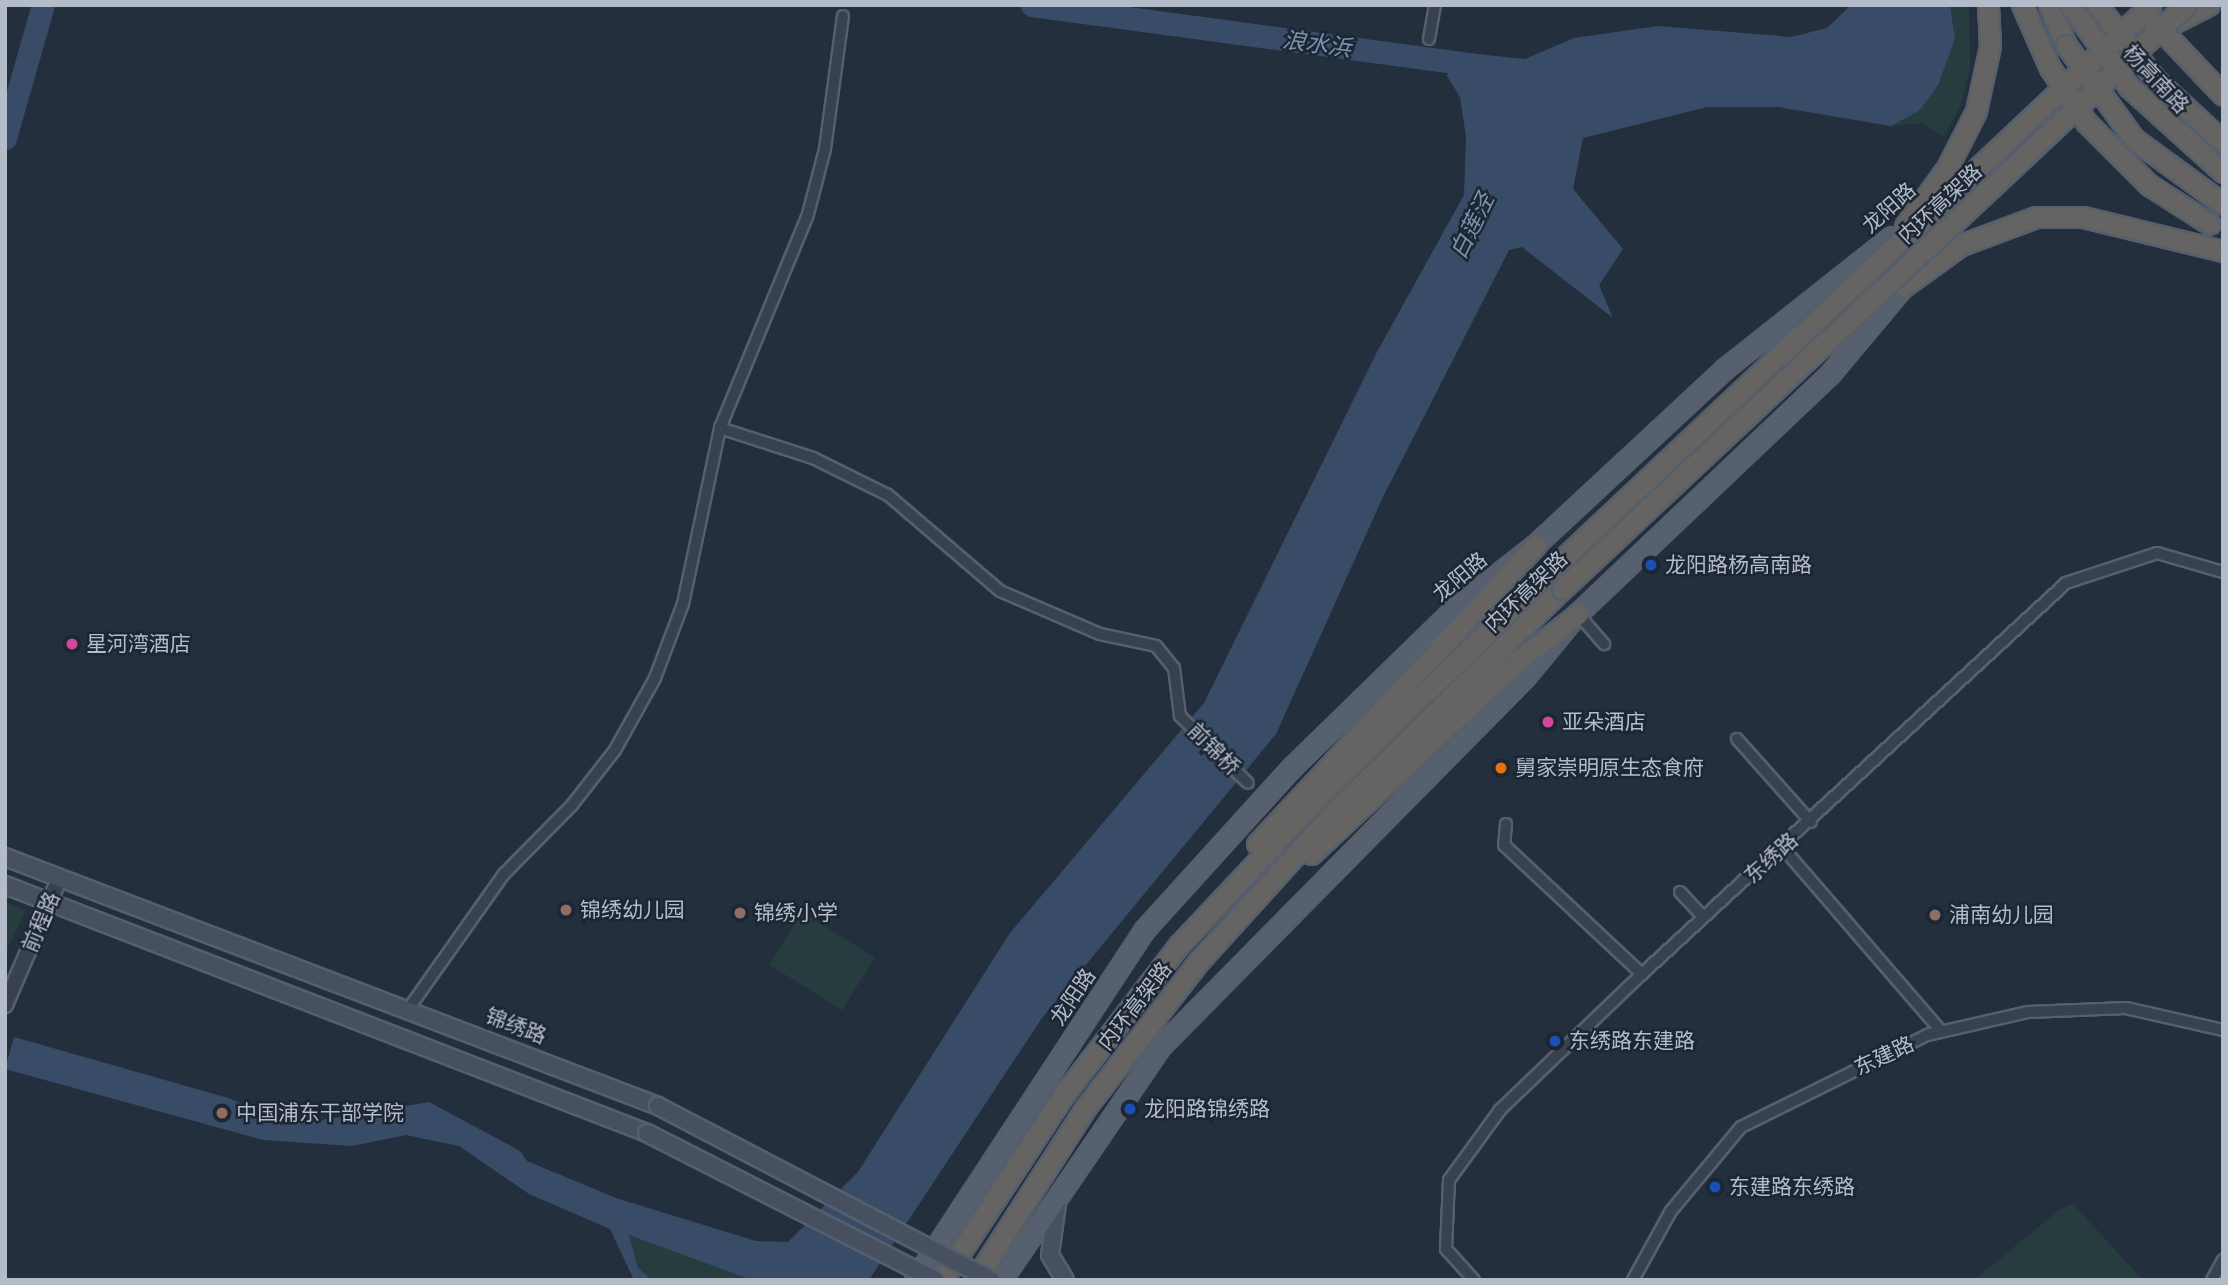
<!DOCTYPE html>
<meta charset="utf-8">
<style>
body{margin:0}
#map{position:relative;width:2228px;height:1285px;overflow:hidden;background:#242f3e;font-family:Poppins,"Noto Sans SC",sans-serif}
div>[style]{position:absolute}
.green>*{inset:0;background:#263c3f;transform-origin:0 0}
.water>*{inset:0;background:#394c67}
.river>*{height:23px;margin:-11.5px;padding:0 11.5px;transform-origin:11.5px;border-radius:11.5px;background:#394c67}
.roads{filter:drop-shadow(2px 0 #565f6c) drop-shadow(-2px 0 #565f6c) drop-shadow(0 2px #565f6c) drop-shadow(0 -2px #565f6c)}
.minor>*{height:10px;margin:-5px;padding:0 5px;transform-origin:5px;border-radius:5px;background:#38414e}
.tertiary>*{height:14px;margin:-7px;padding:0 7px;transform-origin:7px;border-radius:7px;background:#38414e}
.secondary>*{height:16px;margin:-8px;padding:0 8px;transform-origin:8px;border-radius:8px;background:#465061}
.primary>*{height:18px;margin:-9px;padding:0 9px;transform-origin:9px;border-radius:9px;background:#56606e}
.trunk>*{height:19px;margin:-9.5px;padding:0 9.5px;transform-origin:9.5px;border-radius:9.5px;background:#656462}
.bridges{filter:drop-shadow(2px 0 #565f6c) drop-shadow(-2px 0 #565f6c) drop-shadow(0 2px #565f6c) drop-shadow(0 -2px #565f6c)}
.secondary-bridge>*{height:16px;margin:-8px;padding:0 8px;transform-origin:8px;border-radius:8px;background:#465061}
.trunk-bridge>*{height:19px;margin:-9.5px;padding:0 9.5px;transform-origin:9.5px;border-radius:9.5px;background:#656462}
.dots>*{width:19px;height:19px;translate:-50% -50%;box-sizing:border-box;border:4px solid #1d2633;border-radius:50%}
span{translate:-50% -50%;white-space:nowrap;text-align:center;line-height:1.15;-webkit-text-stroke:5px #1d2633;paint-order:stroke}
.street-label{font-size:21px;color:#b4bcc9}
.poi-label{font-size:21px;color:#b4bcc9}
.left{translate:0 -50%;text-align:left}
.water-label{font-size:23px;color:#7c92b1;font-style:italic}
.frame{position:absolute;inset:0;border:7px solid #b4bcc9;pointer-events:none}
</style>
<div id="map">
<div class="green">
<div style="clip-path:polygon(1950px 5px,1969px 5px,1970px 70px,1961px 105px,1944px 137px,1921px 123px,1891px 126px,1919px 111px,1955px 39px)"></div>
<div style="clip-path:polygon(5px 902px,26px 910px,5px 954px)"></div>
<div style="left:802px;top:912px;width:86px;height:62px;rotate:32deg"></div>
<div style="clip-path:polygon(2072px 1203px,2143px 1280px,1974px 1280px,2059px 1210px)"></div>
<div style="clip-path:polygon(629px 1235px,701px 1257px,752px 1280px,652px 1280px,638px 1268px)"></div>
</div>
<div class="water">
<div style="clip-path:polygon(1851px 5px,1950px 5px,1955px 39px,1938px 85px,1919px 111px,1891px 126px,1778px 107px,1707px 107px,1583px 138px,1573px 189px,1623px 249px,1599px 285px,1613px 318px,1522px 247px,1509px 250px,1383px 497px,1276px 734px,1042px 1018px,869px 1280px,752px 1280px,629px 1235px,638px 1268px,652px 1280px,634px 1280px,610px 1229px,529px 1194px,459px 1146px,406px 1135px,352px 1146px,263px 1140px,5px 1069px,14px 1037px,228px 1098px,282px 1120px,310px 1122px,429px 1102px,520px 1151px,527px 1161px,616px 1198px,756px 1241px,788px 1242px,858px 1172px,1010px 933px,1204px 703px,1377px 352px,1464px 195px,1466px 137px,1460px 97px,1447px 76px,1456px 52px,1525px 59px,1574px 38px,1658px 26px,1791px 37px,1827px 28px)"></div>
</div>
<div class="river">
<div style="left:1032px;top:5px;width:455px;rotate:7.7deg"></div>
<div style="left:5px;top:138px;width:138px;rotate:-74.1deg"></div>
</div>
<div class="roads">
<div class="minor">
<div style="left:1429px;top:39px;width:35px;rotate:-80deg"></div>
<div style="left:720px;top:428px;width:98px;rotate:17.9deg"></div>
<div style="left:813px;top:458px;width:84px;rotate:26.3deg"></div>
<div style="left:888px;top:495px;width:148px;rotate:40.6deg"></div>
<div style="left:1000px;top:591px;width:109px;rotate:23.3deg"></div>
<div style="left:1100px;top:634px;width:57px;rotate:12.1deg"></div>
<div style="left:1156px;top:646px;width:28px;rotate:51deg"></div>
<div style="left:1174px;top:668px;width:48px;rotate:82.9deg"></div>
<div style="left:1180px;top:716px;width:95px;rotate:44.6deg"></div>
<div style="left:1578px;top:614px;width:40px;rotate:49deg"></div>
<div style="left:1737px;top:739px;width:111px;rotate:48.3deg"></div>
<div style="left:1506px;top:824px;width:21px;rotate:95deg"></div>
<div style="left:1504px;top:845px;width:189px;rotate:43.1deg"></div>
<div style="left:1783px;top:848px;width:242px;rotate:49.2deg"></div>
<div style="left:1680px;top:892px;width:34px;rotate:47deg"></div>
<div style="left:409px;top:1008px;width:164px;rotate:-54.7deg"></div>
<div style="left:504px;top:874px;width:97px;rotate:-45.4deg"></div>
<div style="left:572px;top:805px;width:70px;rotate:-52deg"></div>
<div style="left:615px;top:750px;width:82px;rotate:-60.9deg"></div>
<div style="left:655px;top:678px;width:79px;rotate:-69.3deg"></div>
<div style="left:683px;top:604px;width:180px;rotate:-78.1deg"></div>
<div style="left:720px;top:428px;width:231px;rotate:-67.6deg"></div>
<div style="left:808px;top:214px;width:67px;rotate:-75.3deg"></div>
<div style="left:825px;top:149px;width:134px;rotate:-82.3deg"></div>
<div style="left:1474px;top:1280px;width:42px;rotate:-132.1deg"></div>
<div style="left:1446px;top:1249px;width:69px;rotate:-87.5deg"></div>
<div style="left:1449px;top:1180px;width:87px;rotate:-53.9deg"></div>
<div style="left:1500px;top:1110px;width:197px;rotate:-43.8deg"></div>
<div style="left:1642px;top:974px;width:577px;rotate:-42.68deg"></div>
<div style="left:2066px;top:583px;width:96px;rotate:-18.2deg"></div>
<div style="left:2157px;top:553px;width:69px;rotate:16.1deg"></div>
<div style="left:1633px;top:1280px;width:79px;rotate:-61.2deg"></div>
<div style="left:1671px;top:1211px;width:109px;rotate:-50.2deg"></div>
<div style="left:1741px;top:1127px;width:208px;rotate:-26.3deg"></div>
<div style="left:1927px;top:1035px;width:104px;rotate:-12.8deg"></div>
<div style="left:2028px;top:1012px;width:98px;rotate:-2.3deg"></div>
<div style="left:2126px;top:1008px;width:99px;rotate:12.8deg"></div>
<div style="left:2212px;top:1280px;width:23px;rotate:-61deg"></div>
</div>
<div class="tertiary">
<div style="left:5px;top:1005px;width:139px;rotate:-66.7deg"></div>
</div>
<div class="secondary">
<div style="left:5px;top:857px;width:699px;rotate:20.87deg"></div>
<div style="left:5px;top:885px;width:688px;rotate:21.12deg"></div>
<div style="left:1057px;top:1204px;width:51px;rotate:97.8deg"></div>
<div style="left:1050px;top:1255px;width:29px;rotate:59deg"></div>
</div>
<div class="primary">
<div style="left:915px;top:1280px;width:419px;rotate:-56.7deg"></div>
<div style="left:1145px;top:930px;width:219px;rotate:-47.8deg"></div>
<div style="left:1292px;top:768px;width:235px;rotate:-44.3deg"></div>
<div style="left:1460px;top:604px;width:96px;rotate:-37.8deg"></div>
<div style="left:1536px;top:545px;width:257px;rotate:-42.9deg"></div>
<div style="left:1724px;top:370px;width:214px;rotate:-38.4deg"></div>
<div style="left:1002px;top:1280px;width:281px;rotate:-55.7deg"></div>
<div style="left:1160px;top:1048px;width:521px;rotate:-45.39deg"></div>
<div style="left:1526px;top:677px;width:82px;rotate:-50.5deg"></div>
<div style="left:1578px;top:614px;width:347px;rotate:-43.5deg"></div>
<div style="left:1830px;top:375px;width:131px;rotate:-50deg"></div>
</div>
<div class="trunk">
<div style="left:2049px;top:5px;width:43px;rotate:67deg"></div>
<div style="left:2175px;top:22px;width:38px;rotate:-27deg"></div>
<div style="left:1905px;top:226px;width:72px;rotate:-54.1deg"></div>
<div style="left:1947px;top:168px;width:64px;rotate:-63deg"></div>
<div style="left:1976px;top:111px;width:66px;rotate:-77.8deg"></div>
<div style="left:1990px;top:46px;width:41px;rotate:-92.8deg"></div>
<div style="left:1904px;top:286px;width:70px;rotate:-35.7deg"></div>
<div style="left:1961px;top:245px;width:80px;rotate:-20.5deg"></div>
<div style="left:2036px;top:217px;width:47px"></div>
<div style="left:2083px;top:217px;width:144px;rotate:13.7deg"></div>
<div style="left:1257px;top:844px;width:409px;rotate:-47deg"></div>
<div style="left:1311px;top:854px;width:278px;rotate:-43.1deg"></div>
<div style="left:1514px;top:664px;width:81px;rotate:-38deg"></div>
<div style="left:942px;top:1280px;width:224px;rotate:-56.7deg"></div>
<div style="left:1065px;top:1093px;width:187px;rotate:-52.4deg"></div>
<div style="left:1179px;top:945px;width:206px;rotate:-46.8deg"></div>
<div style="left:1320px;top:795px;width:318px;rotate:-44.2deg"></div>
<div style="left:975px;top:1280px;width:206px;rotate:-57.3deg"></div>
<div style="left:1086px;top:1107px;width:185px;rotate:-52.3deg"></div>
<div style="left:1199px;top:961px;width:202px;rotate:-47.8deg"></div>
<div style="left:1335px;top:811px;width:318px;rotate:-44.4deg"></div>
</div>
</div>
<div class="bridges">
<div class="secondary-bridge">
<div style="left:658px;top:1106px;width:376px;rotate:27.6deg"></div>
<div style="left:647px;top:1133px;width:323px;rotate:27deg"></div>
</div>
<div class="trunk-bridge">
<div style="left:2022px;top:5px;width:69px;rotate:66deg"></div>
<div style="left:2050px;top:68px;width:65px;rotate:56.3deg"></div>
<div style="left:2086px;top:122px;width:89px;rotate:45deg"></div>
<div style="left:2149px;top:185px;width:72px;rotate:32.6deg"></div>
<div style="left:2070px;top:5px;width:101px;rotate:54.3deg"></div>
<div style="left:2129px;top:87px;width:127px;rotate:42.1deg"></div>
<div style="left:2097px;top:5px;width:94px;rotate:51.9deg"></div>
<div style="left:2155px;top:79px;width:93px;rotate:42.8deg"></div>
<div style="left:2152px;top:20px;width:103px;rotate:46.6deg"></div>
<div style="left:2066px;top:45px;width:116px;rotate:54.1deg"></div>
<div style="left:2134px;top:139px;width:110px;rotate:36.1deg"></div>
<div style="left:1548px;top:573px;width:828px;rotate:-43.29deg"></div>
<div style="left:1562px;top:589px;width:855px;rotate:-43.1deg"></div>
</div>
</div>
<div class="dots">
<div style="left:1651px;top:565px;background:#1a4fb4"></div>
<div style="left:72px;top:644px;background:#d1479c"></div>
<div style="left:1548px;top:722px;background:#d1479c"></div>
<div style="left:1501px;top:768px;background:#e8710a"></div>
<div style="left:566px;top:910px;background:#8d6e63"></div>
<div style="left:740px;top:913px;background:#8d6e63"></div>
<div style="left:1935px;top:915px;background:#8d6e63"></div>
<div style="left:1555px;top:1041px;background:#1a4fb4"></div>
<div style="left:1130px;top:1109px;background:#1a4fb4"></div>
<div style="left:222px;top:1113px;background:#8d6e63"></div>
<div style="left:1715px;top:1187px;background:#1a4fb4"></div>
</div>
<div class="street-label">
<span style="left:2156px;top:79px;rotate:47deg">杨高南路</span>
<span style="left:1940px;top:204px;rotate:-43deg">内环高架路</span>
<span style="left:1889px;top:208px;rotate:-42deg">龙阳路</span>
<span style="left:1460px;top:577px;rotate:-40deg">龙阳路</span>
<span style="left:1526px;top:592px;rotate:-44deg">内环高架路</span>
<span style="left:1214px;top:749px;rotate:45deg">前锦桥</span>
<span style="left:1771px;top:858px;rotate:-42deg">东绣路</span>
<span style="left:41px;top:922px;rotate:-67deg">前程路</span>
<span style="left:1073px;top:997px;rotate:-56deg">龙阳路</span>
<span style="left:1135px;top:1006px;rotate:-52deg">内环高架路</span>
<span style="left:516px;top:1026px;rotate:21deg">锦绣路</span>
<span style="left:1884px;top:1056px;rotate:-25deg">东建路</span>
</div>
<div class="poi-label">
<span class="left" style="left:1665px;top:565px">龙阳路杨高南路</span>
<span class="left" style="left:86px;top:644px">星河湾酒店</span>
<span class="left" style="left:1562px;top:722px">亚朵酒店</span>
<span class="left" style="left:1515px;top:768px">舅家崇明原生态食府</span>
<span class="left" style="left:580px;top:910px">锦绣幼儿园</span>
<span class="left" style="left:754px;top:913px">锦绣小学</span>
<span class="left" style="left:1949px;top:915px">浦南幼儿园</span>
<span class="left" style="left:1569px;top:1041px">东绣路东建路</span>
<span class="left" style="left:1144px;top:1109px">龙阳路锦绣路</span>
<span class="left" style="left:236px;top:1113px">中国浦东干部学院</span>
<span class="left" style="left:1729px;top:1187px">东建路东绣路</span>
</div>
<div class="water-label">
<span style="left:1317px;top:44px;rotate:8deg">浪水浜</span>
<span style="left:1472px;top:226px;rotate:-64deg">白莲泾</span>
</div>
<div class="frame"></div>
</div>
